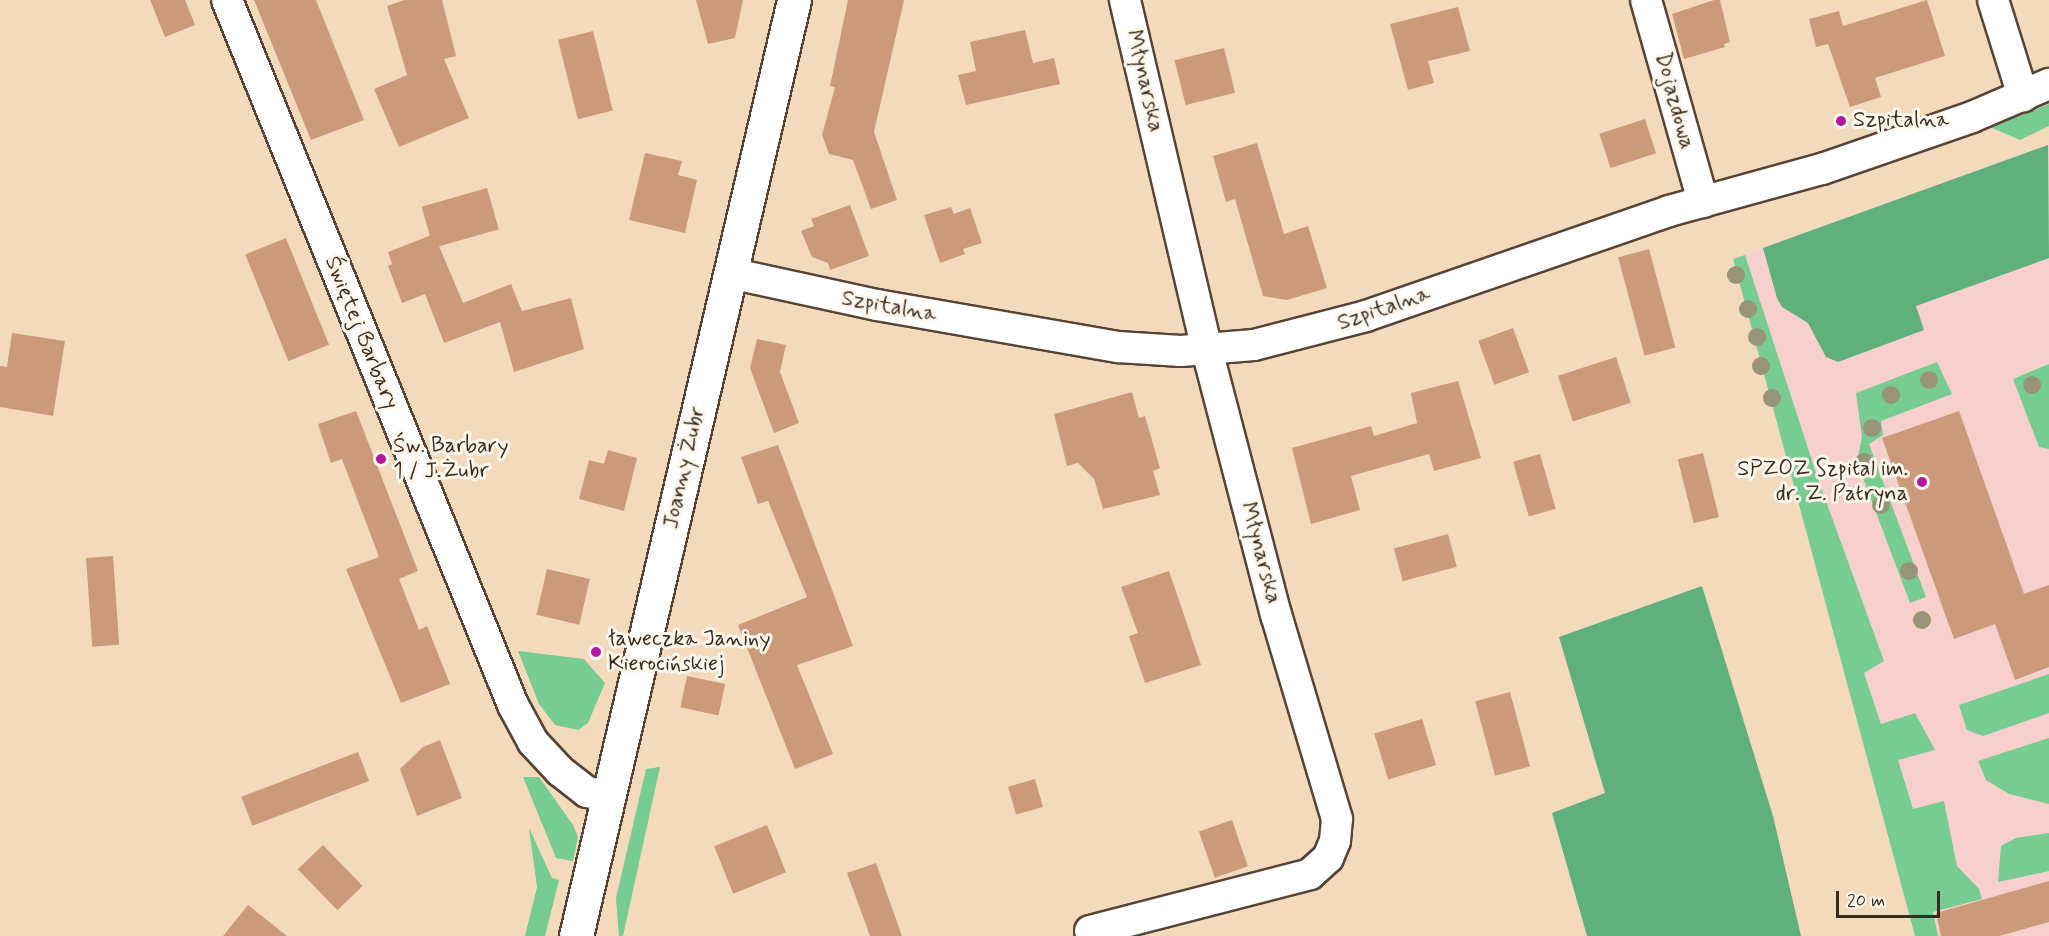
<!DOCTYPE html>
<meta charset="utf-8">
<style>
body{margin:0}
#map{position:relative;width:2049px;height:936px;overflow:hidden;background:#f4dabd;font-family:Mynerve,sans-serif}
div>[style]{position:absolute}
.built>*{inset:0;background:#f7d0cd}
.green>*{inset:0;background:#76cc91}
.forest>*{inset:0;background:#60b07b}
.building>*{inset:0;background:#cb9a7a;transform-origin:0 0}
.roads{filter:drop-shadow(2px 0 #574436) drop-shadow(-2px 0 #574436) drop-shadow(0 2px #574436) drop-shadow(0 -2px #574436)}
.minor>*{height:30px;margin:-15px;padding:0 15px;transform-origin:15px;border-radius:15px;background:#fff}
.tertiary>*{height:33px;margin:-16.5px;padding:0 16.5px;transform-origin:16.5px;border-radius:16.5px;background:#fff}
.trees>*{width:18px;height:18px;margin:-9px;border-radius:50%;background:#989478}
.dots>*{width:16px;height:16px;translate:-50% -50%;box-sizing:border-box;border:3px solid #fbf7ec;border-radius:50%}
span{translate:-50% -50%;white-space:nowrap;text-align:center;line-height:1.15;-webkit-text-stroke:6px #fbf7ec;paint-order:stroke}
.street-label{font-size:22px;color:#3b2a1e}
.poi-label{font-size:22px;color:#3b2a1e}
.left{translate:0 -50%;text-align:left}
.right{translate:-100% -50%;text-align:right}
.scale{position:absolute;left:1836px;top:891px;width:104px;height:27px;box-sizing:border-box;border:3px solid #3b2a1e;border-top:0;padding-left:8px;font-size:18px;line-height:21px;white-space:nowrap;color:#3b2a1e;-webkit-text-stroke:4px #fbf7ec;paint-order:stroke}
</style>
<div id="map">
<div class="built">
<div style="clip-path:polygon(2049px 144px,2049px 936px,1915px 936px,1733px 259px)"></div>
</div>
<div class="green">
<div style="clip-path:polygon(2049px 104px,2049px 126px,2020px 140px,1990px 127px)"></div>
<div style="clip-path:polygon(1745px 255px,1818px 479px,1884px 661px,1864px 673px,1881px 724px,1915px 713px,1935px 750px,1898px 760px,1913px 809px,1944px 801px,1957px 866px,1979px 889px,1982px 899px,1933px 912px,1938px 936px,1915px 936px,1733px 259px)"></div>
<div style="clip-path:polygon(1937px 362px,1952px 394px,1881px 421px,1883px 435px,1869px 444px,1926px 597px,1910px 603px,1857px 462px,1862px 437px,1856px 393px)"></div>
<div style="clip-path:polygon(2049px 364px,2049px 449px,2039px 447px,2013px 379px)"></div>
<div style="clip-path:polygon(518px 651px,584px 659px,605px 683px,588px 723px,578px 730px,555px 725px,539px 704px)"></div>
<div style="clip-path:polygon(2049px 674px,2049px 713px,1983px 736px,1967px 730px,1959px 705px)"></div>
<div style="clip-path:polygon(2049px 738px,2049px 804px,2009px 794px,1986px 780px,1978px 761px)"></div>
<div style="clip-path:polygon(660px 767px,623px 936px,619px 936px,616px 898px,646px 769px)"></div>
<div style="clip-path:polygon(523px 777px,539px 777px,573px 825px,578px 837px,573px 861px,556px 858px)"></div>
<div style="clip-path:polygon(529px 828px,552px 878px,559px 880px,545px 936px,525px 936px,537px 887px)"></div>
<div style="clip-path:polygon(2049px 833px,2049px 871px,1998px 882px,2001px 846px,2016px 838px)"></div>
</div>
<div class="forest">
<div style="clip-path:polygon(2048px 145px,2049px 258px,1916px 306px,1924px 330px,1838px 362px,1826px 357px,1808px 323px,1782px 307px,1777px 298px,1763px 248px)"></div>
<div style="clip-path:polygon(1702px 586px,1773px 816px,1801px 936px,1587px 936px,1552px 813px,1605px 793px,1559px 637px)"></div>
</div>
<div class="building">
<div style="clip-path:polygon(150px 0,185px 0,195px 25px,165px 37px)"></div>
<div style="clip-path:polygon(254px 0,316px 0,364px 120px,311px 140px)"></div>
<div style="clip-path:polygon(405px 0,442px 0,456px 56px,444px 59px,469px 118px,399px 147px,374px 89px,407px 75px,387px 6px)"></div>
<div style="clip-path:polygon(696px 0,743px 0,735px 38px,708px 44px)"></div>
<div style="clip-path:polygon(848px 0,904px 0,874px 132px,897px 200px,871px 209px,853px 160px,829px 154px,822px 135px,835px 87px,830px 86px)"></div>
<div style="clip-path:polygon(1714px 0,1720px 0,1730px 42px,1724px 44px,1725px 47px,1684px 59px,1672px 14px)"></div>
<div style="clip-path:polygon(1927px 0,1945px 56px,1875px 78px,1881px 97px,1850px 107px,1828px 44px,1816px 47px,1809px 19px,1839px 11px,1843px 26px)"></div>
<div style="clip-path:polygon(1458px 7px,1470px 51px,1428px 61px,1434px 83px,1408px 90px,1390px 24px)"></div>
<div style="clip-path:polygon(1025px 30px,1033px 63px,1054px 58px,1060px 84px,966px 105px,958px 75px,976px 71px,970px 42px)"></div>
<div style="left:593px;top:31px;width:82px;height:36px;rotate:76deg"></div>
<div style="left:1224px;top:48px;width:46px;height:51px;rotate:76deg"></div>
<div style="left:1645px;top:119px;width:36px;height:48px;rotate:72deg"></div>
<div style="clip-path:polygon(1257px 143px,1284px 234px,1308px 226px,1327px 288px,1287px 300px,1263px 296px,1235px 199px,1226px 202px,1213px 156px)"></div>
<div style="clip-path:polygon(645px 153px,682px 161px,678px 175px,697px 180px,685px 233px,629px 220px)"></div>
<div style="left:487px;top:188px;width:43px;height:68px;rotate:74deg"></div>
<div style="clip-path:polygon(850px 205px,869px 256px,830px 270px,828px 263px,812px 257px,801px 231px,814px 226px,811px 219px)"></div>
<div style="clip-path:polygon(951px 207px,954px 214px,970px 208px,982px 243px,963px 249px,965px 254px,940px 263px,924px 215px)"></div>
<div style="clip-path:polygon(434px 234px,463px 303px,511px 284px,522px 311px,571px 298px,584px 349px,514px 372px,500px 322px,444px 343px,425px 294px,402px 303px,388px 266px,392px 264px,388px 252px)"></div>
<div style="left:286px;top:238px;width:115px;height:44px;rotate:68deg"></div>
<div style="left:1649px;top:249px;width:102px;height:32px;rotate:75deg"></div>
<div style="left:1513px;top:328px;width:47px;height:37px;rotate:70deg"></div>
<div style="clip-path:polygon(12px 333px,65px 341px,53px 416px,0 407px,0 366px,7px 367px)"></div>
<div style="clip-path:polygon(757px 339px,786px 345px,780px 372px,799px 423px,774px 433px,750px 368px)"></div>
<div style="left:1616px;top:357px;width:48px;height:61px;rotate:72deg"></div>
<div style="clip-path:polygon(1458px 381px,1481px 458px,1434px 471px,1429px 454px,1351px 476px,1360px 510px,1311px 524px,1292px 448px,1371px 426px,1374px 436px,1417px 423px,1411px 393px)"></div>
<div style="clip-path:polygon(1132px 392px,1139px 418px,1145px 416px,1160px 468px,1153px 471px,1160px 495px,1103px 509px,1094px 479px,1078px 463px,1067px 466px,1054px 414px)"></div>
<div style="clip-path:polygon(356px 411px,418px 571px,399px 579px,419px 630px,427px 626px,450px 684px,401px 703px,346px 569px,379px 557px,342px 459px,331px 463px,318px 424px)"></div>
<div style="clip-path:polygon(1959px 411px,2024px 594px,2049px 585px,2049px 667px,2015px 680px,1995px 624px,1954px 639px,1882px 438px)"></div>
<div style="clip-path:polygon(778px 445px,853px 646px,797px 665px,833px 754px,795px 769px,738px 625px,807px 597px,768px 501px,758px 504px,741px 457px)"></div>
<div style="clip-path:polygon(608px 450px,637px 458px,624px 511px,579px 499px,589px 460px,604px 464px)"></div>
<div style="left:1703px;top:453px;width:66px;height:26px;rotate:76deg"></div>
<div style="left:1540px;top:454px;width:57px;height:28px;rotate:74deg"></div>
<div style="left:1448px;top:534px;width:34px;height:56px;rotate:75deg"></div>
<div style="left:113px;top:556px;width:89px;height:27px;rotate:86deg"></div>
<div style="left:547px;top:569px;width:44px;height:47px;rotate:13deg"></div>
<div style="clip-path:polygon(1169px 571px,1201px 665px,1145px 683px,1129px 636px,1138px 633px,1121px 587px)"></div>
<div style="left:687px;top:676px;width:39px;height:32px;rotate:12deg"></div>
<div style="left:1510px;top:692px;width:77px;height:36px;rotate:75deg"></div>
<div style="left:1422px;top:719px;width:48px;height:50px;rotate:73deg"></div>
<div style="clip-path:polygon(440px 740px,462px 798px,417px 816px,400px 769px,423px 747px)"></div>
<div style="left:358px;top:752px;width:31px;height:125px;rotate:69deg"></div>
<div style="left:1035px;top:779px;width:29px;height:28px;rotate:74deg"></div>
<div style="left:1232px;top:820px;width:49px;height:35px;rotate:71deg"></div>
<div style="left:767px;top:825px;width:51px;height:57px;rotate:68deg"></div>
<div style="left:323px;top:845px;width:57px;height:35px;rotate:46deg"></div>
<div style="clip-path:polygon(876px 863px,902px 936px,870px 936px,847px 873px)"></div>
<div style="clip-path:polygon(2049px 881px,2049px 922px,1999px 936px,1941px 936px,1936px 913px)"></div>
<div style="clip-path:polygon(248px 905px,287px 936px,223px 936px)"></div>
</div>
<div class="roads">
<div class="minor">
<div style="left:227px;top:0;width:761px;rotate:67.92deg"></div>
<div style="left:513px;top:705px;width:42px;rotate:61.6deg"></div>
<div style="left:533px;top:742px;width:40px;rotate:47deg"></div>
<div style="left:560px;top:771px;width:34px;rotate:38deg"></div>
<div style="left:587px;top:792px;width:21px;rotate:11deg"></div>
<div style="left:1646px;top:0;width:210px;rotate:74.2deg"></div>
<div style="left:1993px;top:0;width:101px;rotate:72.6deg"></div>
<div style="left:730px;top:273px;width:150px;rotate:12.3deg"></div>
<div style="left:877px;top:305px;width:245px;rotate:9.9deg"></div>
<div style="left:1118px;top:347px;width:63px;rotate:3.6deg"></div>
<div style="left:1181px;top:351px;width:73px;rotate:-4.7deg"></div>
<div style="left:1254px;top:345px;width:116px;rotate:-14.5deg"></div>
<div style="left:1366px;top:316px;width:321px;rotate:-19.1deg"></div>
<div style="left:1669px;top:211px;width:159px;rotate:-15.4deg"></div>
<div style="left:1822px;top:169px;width:159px;rotate:-19.1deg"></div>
<div style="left:1972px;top:117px;width:84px;rotate:-23.2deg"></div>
<div style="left:1090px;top:931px;width:227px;rotate:-14.5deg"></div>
<div style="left:1310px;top:874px;width:24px;rotate:-42deg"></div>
<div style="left:1328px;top:858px;width:18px;rotate:-68deg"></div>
<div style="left:1335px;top:841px;width:22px;rotate:-85deg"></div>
<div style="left:1337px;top:819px;width:213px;rotate:-106.6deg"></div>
<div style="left:1276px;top:615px;width:274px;rotate:-104.6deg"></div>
<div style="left:1207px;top:350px;width:359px;rotate:-103.2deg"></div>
</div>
<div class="tertiary">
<div style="left:576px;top:936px;width:961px;rotate:-76.89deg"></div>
</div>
</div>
<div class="trees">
<div style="left:1736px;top:275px"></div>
<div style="left:1748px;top:309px"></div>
<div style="left:1757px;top:337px"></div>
<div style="left:1761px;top:366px"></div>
<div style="left:1929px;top:380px"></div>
<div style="left:2032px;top:385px"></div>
<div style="left:1891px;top:395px"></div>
<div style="left:1772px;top:398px"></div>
<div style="left:1872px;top:428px"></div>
<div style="left:1864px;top:462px"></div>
<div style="left:1881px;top:505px"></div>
<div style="left:1909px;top:571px"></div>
<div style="left:1922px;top:620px"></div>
</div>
<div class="dots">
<div style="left:1841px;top:121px;background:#b5179e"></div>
<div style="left:381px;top:459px;background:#b5179e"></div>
<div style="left:1922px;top:482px;background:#b5179e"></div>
<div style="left:596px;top:652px;background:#b5179e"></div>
</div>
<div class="street-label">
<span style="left:1144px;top:81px;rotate:77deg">Młynarska</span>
<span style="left:1674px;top:101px;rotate:75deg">Dojazdowa</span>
<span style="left:889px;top:307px;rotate:10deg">Szpitalna</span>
<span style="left:1384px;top:309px;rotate:-19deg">Szpitalna</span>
<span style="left:361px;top:333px;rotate:68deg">Świętej Barbary</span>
<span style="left:685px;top:468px;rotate:-77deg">Joanny Żubr</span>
<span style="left:1260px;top:553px;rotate:75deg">Młynarska</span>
</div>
<div class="poi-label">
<span class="left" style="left:1853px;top:121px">Szpitalna</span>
<span class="left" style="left:393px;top:459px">Św. Barbary<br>1 / J.Żubr</span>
<span class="right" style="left:1908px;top:482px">SPZOZ Szpital im.<br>dr. Z. Patryna</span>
<span class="left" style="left:608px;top:652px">ławeczka Janiny<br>Kierocińskiej</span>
</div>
<div class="scale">20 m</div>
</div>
